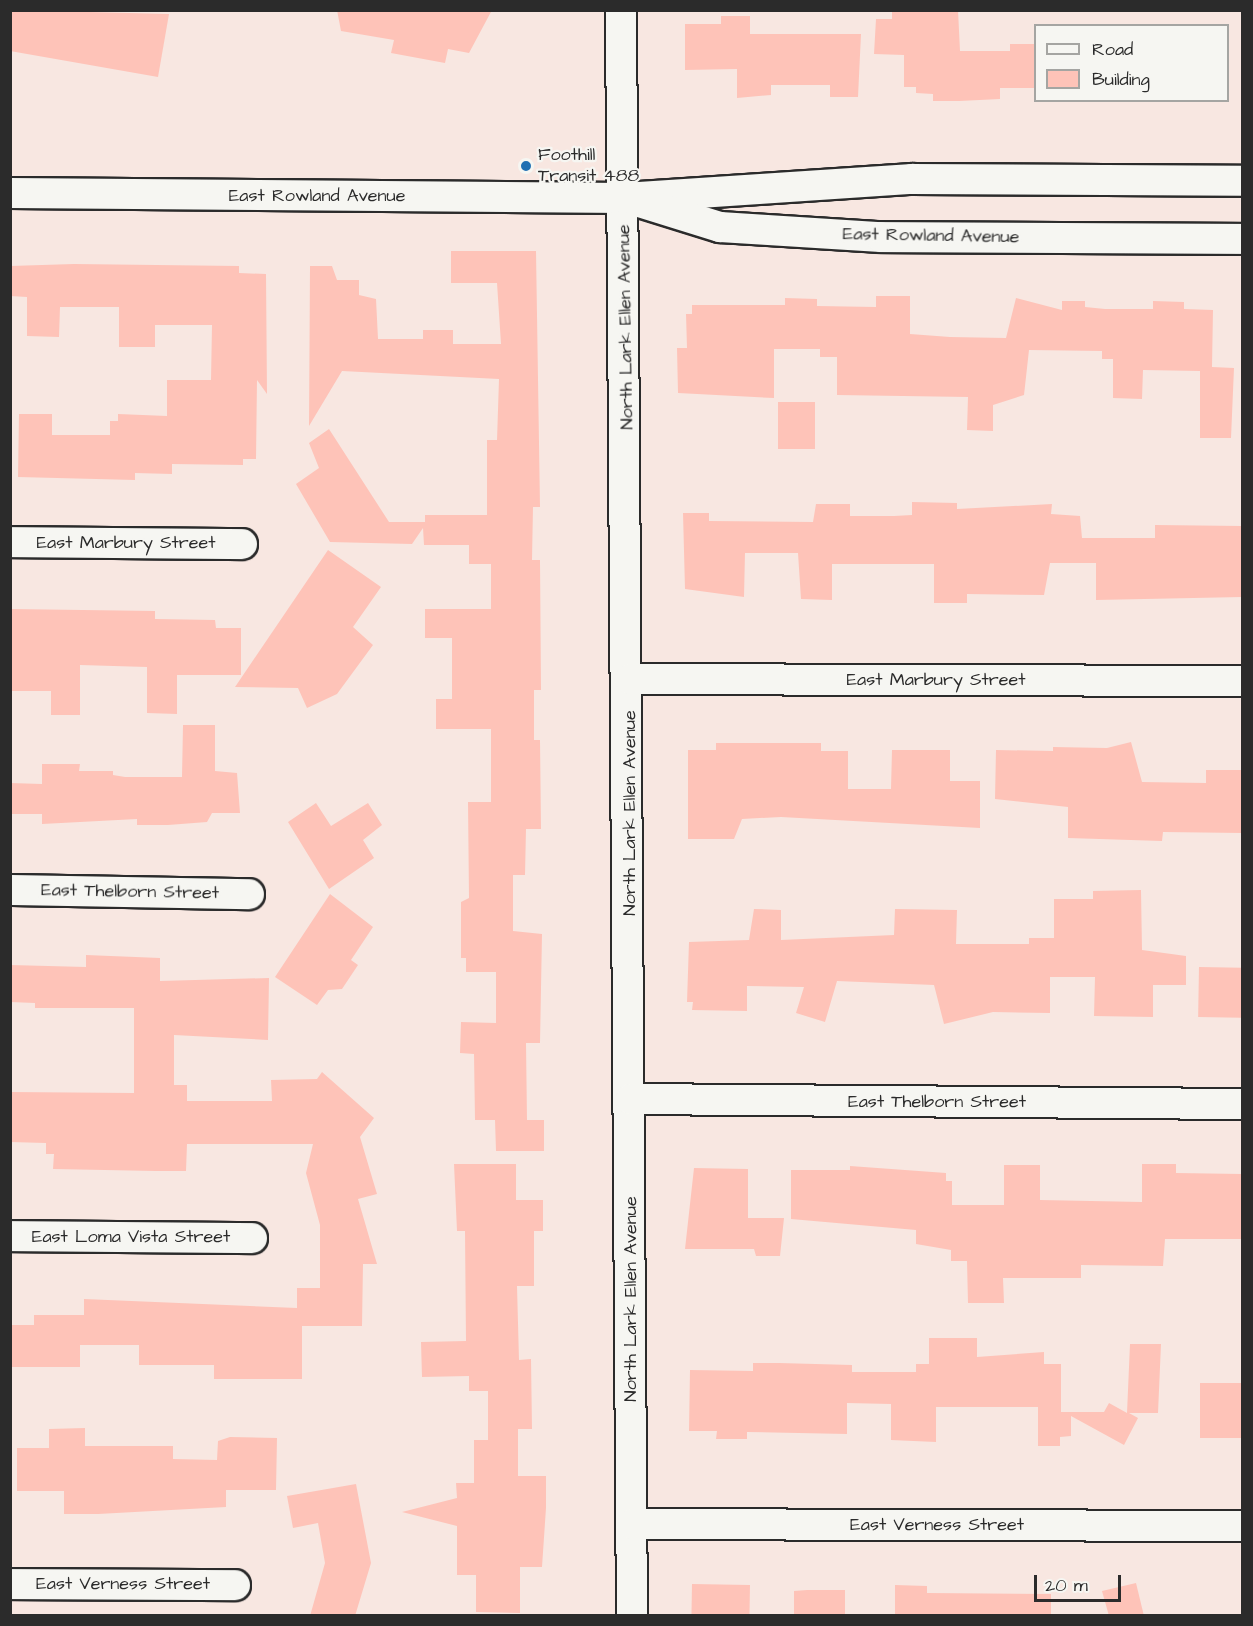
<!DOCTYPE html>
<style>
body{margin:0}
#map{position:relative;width:1253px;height:1626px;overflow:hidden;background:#f8e7e1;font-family:"Architects Daughter",sans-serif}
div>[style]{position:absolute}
.building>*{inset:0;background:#fec3b8;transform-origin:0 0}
.roads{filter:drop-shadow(2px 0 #2b2b2b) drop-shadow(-2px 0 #2b2b2b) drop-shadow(0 2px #2b2b2b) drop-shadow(0 -2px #2b2b2b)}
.minor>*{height:30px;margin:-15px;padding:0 15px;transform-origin:15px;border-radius:15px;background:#f6f6f2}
.dots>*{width:16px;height:16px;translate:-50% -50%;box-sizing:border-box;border:3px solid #f6f6f2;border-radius:50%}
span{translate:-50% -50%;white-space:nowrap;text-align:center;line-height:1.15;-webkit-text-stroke:4.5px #f6f6f2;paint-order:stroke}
.poi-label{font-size:18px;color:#2b2b2b}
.left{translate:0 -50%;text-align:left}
.street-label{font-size:18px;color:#2b2b2b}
.frame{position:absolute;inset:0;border:12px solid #2b2b2b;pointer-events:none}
.legend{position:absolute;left:1034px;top:24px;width:195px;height:78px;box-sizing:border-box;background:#f6f6f2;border:2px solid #a5a5a2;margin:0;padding:8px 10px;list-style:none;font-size:18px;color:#2b2b2b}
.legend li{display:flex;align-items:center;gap:12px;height:30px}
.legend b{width:30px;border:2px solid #a5a5a2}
.scale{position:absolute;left:1034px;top:1575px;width:87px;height:27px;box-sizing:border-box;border:3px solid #2b2b2b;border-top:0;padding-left:8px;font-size:18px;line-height:21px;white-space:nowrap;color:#2b2b2b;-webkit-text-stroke:4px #f6f6f2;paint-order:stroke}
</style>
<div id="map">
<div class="building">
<div style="clip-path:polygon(10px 10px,169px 14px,158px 77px,10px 51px)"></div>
<div style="clip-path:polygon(337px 10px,492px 10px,469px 53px,448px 49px,445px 63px,391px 53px,394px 40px,341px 31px)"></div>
<div style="clip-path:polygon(892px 10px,958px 10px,960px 51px,1010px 51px,1010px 44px,1035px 44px,1035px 88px,1000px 88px,1000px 99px,959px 101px,933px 101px,933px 94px,916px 93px,916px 87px,904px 87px,904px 55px,874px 54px,876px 19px,892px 19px)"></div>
<div style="clip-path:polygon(721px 16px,750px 16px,750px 34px,861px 34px,858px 97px,830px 97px,830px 85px,771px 85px,771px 95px,737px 98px,737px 69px,685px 70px,685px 24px,721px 24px)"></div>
<div style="clip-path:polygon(451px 251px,536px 251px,540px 507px,533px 507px,532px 560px,540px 560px,541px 690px,534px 690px,534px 740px,540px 740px,541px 829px,526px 829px,525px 875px,513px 875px,513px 931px,542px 934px,540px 1043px,526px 1043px,527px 1120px,544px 1120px,544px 1151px,496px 1151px,495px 1120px,475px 1120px,474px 1054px,460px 1053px,461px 1022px,496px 1023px,496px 972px,466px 972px,466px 958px,461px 958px,461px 902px,469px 898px,468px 802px,491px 802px,491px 729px,436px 729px,436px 699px,452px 699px,452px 638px,425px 638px,425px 609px,491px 609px,491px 564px,469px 564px,469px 545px,424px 545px,423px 528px,412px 544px,330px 542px,296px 484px,319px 468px,309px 443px,329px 429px,389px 522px,425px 522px,425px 515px,487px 515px,487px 440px,497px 440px,499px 379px,342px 371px,309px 426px,310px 266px,332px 266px,337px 280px,359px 280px,359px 295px,376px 299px,378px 339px,423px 339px,423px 330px,453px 330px,453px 344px,501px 344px,497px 283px,451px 283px)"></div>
<div style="clip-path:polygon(74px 264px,239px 266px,239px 273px,266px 274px,267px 394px,257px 380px,256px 459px,243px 459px,243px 465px,172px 464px,172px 474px,135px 473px,135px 480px,18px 477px,19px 414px,52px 414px,52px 435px,110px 435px,110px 421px,118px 421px,118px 414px,167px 416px,167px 380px,211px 380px,212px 325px,155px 325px,155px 347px,119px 347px,119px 307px,60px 307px,59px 337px,27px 336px,27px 297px,10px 296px,10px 266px)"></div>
<div style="clip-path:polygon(876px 296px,910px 296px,910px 334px,950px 337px,1006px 338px,1016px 298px,1062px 310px,1062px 301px,1085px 301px,1085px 307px,1105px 309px,1153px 309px,1153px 301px,1184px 302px,1184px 309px,1213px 310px,1212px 367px,1234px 368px,1231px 438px,1200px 438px,1200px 371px,1143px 370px,1142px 399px,1113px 398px,1113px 359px,1102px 359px,1102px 351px,1029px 350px,1024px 395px,993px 405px,993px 431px,967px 430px,968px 397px,837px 395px,837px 357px,820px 357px,820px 349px,774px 349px,774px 398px,678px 393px,677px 348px,687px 348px,686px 314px,692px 314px,692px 305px,785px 305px,785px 298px,817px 299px,817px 306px,876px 307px)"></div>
<div style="left:778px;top:402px;width:37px;height:47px"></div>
<div style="clip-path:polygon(912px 502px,957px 503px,957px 509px,1052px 504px,1051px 514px,1080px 516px,1082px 538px,1155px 538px,1155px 525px,1242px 526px,1242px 597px,1096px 600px,1096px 563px,1050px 563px,1044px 595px,967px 594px,967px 603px,934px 603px,934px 564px,832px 564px,832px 600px,801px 599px,798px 553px,745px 553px,744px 597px,685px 589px,683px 513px,709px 513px,709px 521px,813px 522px,816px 504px,850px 504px,850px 516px,894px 516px,912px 515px)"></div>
<div style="clip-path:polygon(328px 550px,381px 587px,353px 627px,373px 645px,337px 694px,307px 708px,298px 688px,235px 687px)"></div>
<div style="clip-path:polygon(10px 609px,155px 611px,155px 619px,215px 620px,216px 628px,241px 628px,241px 675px,177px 675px,177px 714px,147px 713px,147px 667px,80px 665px,80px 715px,51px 715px,51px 691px,10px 691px)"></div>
<div style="clip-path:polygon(183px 725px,215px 725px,215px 771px,237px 773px,240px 813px,212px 813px,207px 822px,168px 825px,137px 825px,137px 819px,42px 824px,42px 814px,10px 814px,10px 783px,42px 784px,42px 764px,80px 764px,79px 771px,113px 771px,113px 775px,125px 777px,182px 777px)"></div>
<div style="clip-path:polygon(1131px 742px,1142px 782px,1206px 783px,1206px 770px,1242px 770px,1242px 833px,1163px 832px,1162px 841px,1068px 838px,1068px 807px,995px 799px,996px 750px,1053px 751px,1053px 747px,1107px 748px)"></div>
<div style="clip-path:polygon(716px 743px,821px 743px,821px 751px,848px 751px,848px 789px,891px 789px,892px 750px,950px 750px,950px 781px,980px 781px,980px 828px,781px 817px,742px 819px,734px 839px,688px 839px,688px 750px,716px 750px)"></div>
<div style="clip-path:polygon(316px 803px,331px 826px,368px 803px,382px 825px,363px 840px,374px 858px,329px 889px,288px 822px)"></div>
<div style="clip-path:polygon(1141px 890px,1142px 950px,1186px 956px,1186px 985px,1153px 985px,1153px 1017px,1094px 1016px,1095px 977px,1050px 977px,1050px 1013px,993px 1012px,944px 1024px,934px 985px,837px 981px,825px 1022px,796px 1013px,804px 987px,747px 986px,747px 1011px,692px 1010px,693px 1002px,687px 1002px,689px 942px,749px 940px,754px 909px,781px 910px,781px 940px,894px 935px,895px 909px,957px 910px,956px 944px,1029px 944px,1029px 938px,1054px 938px,1054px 899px,1093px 899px,1093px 891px)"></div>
<div style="clip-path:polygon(330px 894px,373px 927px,351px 960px,358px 965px,342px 989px,328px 990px,317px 1005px,275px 977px)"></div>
<div style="clip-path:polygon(86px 955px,160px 958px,160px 981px,269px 978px,268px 1040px,174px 1035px,174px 1085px,187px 1085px,187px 1101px,272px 1101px,271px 1080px,317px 1079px,322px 1072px,374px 1118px,360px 1137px,377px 1194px,358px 1199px,377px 1264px,363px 1264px,362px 1326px,302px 1326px,302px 1379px,214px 1379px,214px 1365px,139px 1365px,139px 1345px,80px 1345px,80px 1367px,10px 1367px,10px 1325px,34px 1325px,34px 1315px,84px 1315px,84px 1299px,297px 1308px,297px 1288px,320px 1288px,320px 1225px,306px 1173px,313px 1144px,187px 1144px,186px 1171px,156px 1171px,53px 1169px,54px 1154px,46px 1154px,46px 1143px,10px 1142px,10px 1092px,134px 1093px,134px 1008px,35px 1008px,35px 1003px,10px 1002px,10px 965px,86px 967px)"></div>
<div style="left:1199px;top:967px;width:43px;height:50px;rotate:1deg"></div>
<div style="clip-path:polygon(454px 1164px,516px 1164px,516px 1200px,543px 1200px,543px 1231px,534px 1231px,534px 1286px,517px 1286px,519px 1360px,531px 1359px,532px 1429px,518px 1429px,518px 1476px,546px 1476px,546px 1508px,542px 1567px,520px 1567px,520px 1613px,476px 1612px,476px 1575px,457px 1575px,457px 1526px,402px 1512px,457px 1498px,456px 1483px,474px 1483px,474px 1440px,488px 1440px,488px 1391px,469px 1391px,469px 1376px,422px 1377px,421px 1342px,466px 1341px,465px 1231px,457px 1231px)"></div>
<div style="clip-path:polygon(1142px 1164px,1176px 1164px,1176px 1173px,1242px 1174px,1242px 1239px,1165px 1239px,1163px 1266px,1081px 1265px,1081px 1278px,1003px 1278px,1004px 1303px,968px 1303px,967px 1261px,951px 1261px,951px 1250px,916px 1244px,916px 1230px,791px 1219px,791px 1170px,850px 1170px,850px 1166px,946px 1173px,946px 1181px,952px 1181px,952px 1205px,1004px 1205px,1004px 1165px,1040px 1165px,1040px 1200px,1142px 1202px)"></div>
<div style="clip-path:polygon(694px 1168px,748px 1169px,748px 1218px,784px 1218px,780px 1256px,756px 1256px,754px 1249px,685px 1249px)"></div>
<div style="clip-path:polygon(929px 1338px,977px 1338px,977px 1357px,1044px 1352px,1044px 1364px,1061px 1364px,1061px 1412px,1104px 1412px,1109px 1403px,1127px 1413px,1130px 1344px,1161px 1344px,1158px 1413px,1129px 1413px,1138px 1418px,1124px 1445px,1071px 1416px,1071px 1436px,1060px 1437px,1060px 1446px,1038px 1446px,1038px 1407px,936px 1407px,936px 1442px,891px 1440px,891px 1404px,847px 1403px,847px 1434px,747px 1432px,747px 1439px,716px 1439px,717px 1431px,689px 1431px,690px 1370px,753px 1371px,753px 1363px,779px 1363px,852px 1365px,852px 1372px,916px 1372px,916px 1364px,929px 1364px)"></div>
<div style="left:1200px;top:1383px;width:42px;height:55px"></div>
<div style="clip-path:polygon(85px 1428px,85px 1446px,173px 1446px,173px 1459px,217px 1460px,218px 1441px,230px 1437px,277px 1438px,276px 1490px,226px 1490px,226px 1507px,98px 1514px,64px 1514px,64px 1491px,17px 1491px,17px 1448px,49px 1448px,49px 1429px)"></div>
<div style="clip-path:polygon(356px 1484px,371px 1563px,355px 1616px,310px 1616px,325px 1563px,318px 1523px,293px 1528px,287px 1496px)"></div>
<div style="clip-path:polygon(1136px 1583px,1144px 1616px,1109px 1616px,1102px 1591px)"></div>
<div style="left:692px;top:1584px;width:58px;height:32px;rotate:1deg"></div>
<div style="clip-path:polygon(895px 1585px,927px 1586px,927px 1593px,1051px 1594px,1051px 1616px,895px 1616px)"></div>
<div style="clip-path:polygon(807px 1590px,845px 1590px,845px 1616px,794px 1616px,794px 1591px)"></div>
</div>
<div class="roads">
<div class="minor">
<div style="left:621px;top:10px;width:1606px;rotate:89.61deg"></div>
<div style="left:10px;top:193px;width:614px;rotate:0.47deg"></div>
<div style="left:624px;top:198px;width:289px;rotate:-3.8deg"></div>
<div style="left:912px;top:179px;width:330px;rotate:0.3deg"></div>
<div style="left:639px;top:202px;width:85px;rotate:17.2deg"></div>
<div style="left:720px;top:227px;width:161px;rotate:3.6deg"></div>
<div style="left:881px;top:237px;width:361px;rotate:0.3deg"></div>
<div style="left:10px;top:542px;width:232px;rotate:0.5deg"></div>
<div style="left:630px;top:679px;width:612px;rotate:0.19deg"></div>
<div style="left:10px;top:890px;width:239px;rotate:1deg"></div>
<div style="left:631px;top:1099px;width:611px;rotate:0.47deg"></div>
<div style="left:10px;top:1236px;width:242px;rotate:0.5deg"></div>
<div style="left:632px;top:1524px;width:610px;rotate:0.19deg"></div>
<div style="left:10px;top:1584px;width:225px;rotate:0.3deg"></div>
</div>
</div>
<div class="dots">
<div style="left:526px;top:166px;background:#1f6fb2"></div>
</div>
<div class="poi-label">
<span class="left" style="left:538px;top:166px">Foothill<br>Transit 488</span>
</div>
<div class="street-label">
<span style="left:317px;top:196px">East Rowland Avenue</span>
<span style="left:931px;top:236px;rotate:1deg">East Rowland Avenue</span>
<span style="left:626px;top:327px;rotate:-91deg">North Lark Ellen Avenue</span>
<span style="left:126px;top:543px">East Marbury Street</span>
<span style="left:936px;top:680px">East Marbury Street</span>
<span style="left:630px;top:813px;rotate:-90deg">North Lark Ellen Avenue</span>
<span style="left:130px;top:892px;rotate:1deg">East Thelborn Street</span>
<span style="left:937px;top:1102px">East Thelborn Street</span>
<span style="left:131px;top:1237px">East Loma Vista Street</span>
<span style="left:631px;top:1299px;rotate:-90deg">North Lark Ellen Avenue</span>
<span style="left:937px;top:1525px">East Verness Street</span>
<span style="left:123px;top:1584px">East Verness Street</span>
</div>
<div class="frame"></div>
<ul class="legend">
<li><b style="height:8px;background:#f6f6f2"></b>Road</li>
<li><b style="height:16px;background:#fec3b8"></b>Building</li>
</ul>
<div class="scale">20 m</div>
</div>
